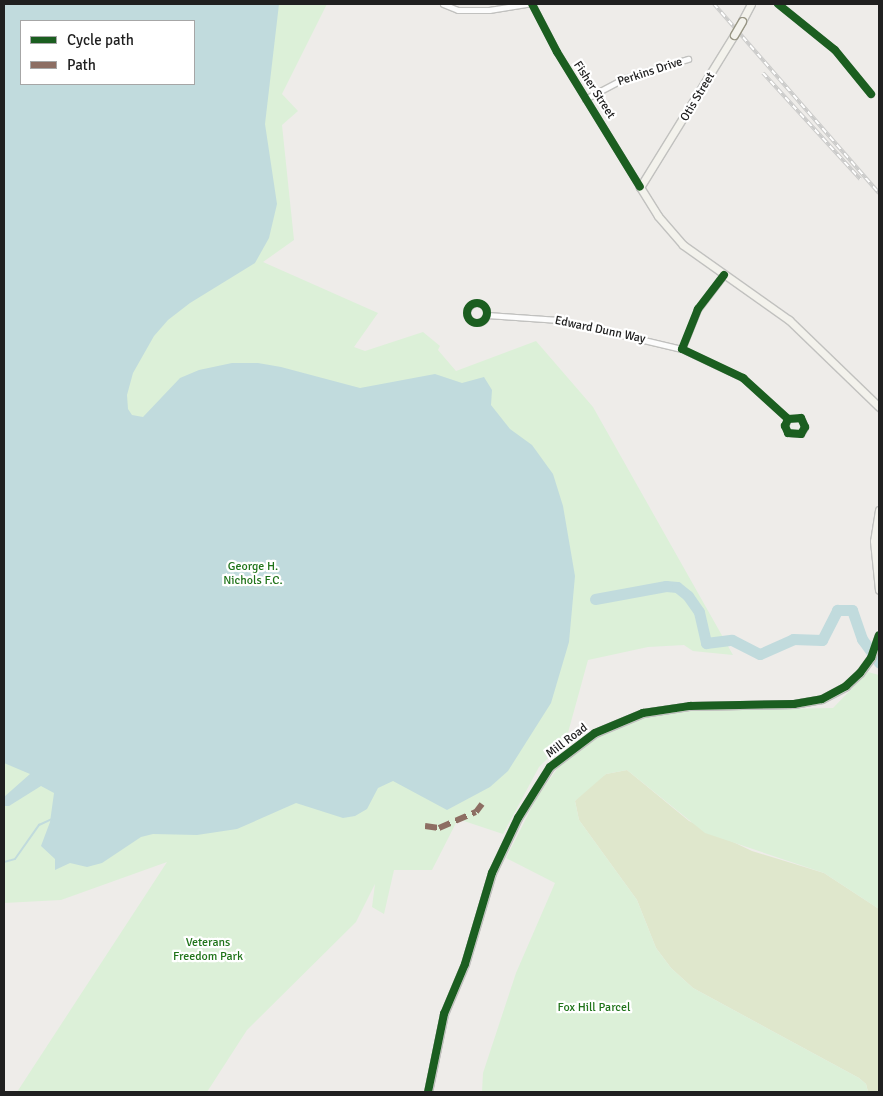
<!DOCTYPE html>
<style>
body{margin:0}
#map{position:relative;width:883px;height:1096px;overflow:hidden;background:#eeece9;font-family:Signika,sans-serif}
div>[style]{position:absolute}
.grass>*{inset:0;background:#dfe7cc}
.park>*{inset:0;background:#dcf0d8}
.water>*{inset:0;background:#c1dbdd}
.stream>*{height:2px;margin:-1px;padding:0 1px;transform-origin:1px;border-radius:1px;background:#c1dbdd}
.river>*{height:11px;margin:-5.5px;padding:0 5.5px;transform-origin:5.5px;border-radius:5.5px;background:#c1dbdd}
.roads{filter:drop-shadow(1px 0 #c1c1bf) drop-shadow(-1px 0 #c1c1bf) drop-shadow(0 1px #c1c1bf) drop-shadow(0 -1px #c1c1bf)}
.street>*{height:5px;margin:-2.5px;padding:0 2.5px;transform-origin:2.5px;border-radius:2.5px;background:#fcfcfc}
.street>.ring{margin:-2.5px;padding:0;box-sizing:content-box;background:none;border:5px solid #fcfcfc;border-radius:50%}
.secondary>*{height:7px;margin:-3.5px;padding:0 3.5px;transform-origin:3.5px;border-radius:3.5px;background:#f3f2ec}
.rail>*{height:4px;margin-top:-2px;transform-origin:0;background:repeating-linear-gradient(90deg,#fff 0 5.5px,#cbcbca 0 11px);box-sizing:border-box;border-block:1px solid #cbcbca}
.bridges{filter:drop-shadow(1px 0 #979583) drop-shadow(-1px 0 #979583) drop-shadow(0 1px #979583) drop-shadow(0 -1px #979583)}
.secondary-bridge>*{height:7px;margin:-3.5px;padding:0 3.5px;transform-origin:3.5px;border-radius:3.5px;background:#f3f2ec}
.quiet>*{height:6px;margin-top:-3px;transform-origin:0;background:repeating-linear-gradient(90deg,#8d6e63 0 12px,transparent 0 18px)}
.cycleway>*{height:8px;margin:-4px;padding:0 4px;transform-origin:4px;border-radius:4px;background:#1b5e20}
.cycleway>.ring{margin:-4px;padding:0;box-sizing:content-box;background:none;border:8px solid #1b5e20;border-radius:50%}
span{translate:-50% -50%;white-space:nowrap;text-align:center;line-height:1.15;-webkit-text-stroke:4.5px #fff;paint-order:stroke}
.street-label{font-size:12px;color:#202020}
.park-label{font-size:12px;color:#1f7319}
.frame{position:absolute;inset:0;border:5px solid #202020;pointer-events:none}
.legend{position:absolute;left:20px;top:20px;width:175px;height:65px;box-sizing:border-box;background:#fff;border:1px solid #a6a6a6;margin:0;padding:6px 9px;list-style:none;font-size:15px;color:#202020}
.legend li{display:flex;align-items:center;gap:10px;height:25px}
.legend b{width:25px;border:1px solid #a6a6a6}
</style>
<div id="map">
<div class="grass">
<div style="clip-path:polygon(627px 770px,689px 821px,752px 851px,824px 873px,879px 909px,879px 1092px,868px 1092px,866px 1084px,859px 1078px,693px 988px,671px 968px,656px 948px,637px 900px,579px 820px,575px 801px,585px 789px,606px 774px)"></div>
</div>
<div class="park">
<div style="clip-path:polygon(evenodd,4px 4px,327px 4px,282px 94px,298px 111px,282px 125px,294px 240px,263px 262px,378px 313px,354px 347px,365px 351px,423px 332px,440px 346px,438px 350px,456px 371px,536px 341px,593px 407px,733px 655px,693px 651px,684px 645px,648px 647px,588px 660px,566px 740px,539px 767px,503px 834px,458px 819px,432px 870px,394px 870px,384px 914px,372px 907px,375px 884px,356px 922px,247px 1030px,207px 1092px,17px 1092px,167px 862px,61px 900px,4px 903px,4px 4px,21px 21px,194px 21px,194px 84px,21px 84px,21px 21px)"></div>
<div style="clip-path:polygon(868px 672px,879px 675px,879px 909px,824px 873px,705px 833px,627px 770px,606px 774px,575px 801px,579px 820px,637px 900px,656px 948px,671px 968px,693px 988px,859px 1078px,866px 1084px,868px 1092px,482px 1092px,483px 1073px,516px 973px,555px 883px,506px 858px,537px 797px,557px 769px,572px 753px,604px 733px,635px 720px,672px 711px,833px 708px)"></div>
</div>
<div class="water">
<div style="clip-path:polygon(evenodd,4px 4px,279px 4px,265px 124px,277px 204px,269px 238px,255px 263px,190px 303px,168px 320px,154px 336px,133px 373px,127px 395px,128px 409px,132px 415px,143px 417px,180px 378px,199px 370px,232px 363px,258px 363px,281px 367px,360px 388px,435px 374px,462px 383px,484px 377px,492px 390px,491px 405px,510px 429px,532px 445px,553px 474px,563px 506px,575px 576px,569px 642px,551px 703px,508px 771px,490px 787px,447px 810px,393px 781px,378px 788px,367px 809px,355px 816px,343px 818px,296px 803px,237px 829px,197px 835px,153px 834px,141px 837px,102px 863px,87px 867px,70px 863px,55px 870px,55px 859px,41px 846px,50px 822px,54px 793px,41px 786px,9px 806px,4px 806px,4px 797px,30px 774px,4px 763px,4px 4px,21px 21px,194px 21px,194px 84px,21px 84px,21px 21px)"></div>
</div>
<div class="stream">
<div style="left:4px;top:862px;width:11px;rotate:-15deg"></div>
<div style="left:15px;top:859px;width:42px;rotate:-54.8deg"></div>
<div style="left:39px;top:825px;width:14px;rotate:-25deg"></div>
</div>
<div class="river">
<div style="left:595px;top:599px;width:72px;rotate:-10.4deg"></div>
<div style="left:666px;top:586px;width:11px;rotate:5deg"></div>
<div style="left:677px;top:587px;width:14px;rotate:39deg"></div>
<div style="left:688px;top:596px;width:19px;rotate:55deg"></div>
<div style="left:699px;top:612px;width:32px;rotate:77deg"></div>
<div style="left:706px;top:643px;width:26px;rotate:-7deg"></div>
<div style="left:732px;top:640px;width:31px;rotate:27deg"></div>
<div style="left:760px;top:654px;width:36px;rotate:-24deg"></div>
<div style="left:793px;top:639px;width:29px;rotate:2deg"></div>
<div style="left:822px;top:640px;width:34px;rotate:-63deg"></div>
<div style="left:837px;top:610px;width:15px"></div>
<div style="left:852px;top:610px;width:31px;rotate:71deg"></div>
<div style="left:862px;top:639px;width:29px;rotate:54deg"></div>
</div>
<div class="roads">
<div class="street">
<div style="left:443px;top:4px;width:16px;rotate:22deg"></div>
<div style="left:458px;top:10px;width:31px"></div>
<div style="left:489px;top:10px;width:39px;rotate:-9deg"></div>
<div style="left:532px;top:4px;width:54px;rotate:62.5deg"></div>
<div style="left:557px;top:52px;width:158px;rotate:58.4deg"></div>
<div style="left:778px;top:4px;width:73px;rotate:38.9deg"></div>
<div style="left:835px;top:50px;width:57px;rotate:50.7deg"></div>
<div style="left:585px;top:99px;width:45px;rotate:-27.7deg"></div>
<div style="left:625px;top:78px;width:66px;rotate:-16.8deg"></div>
<div style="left:724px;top:275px;width:43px;rotate:127.4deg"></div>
<div style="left:698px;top:309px;width:43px;rotate:111.8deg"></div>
<div style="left:682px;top:349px;width:68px;rotate:25.4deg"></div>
<div style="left:743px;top:378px;width:61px;rotate:42.3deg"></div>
<div style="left:788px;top:419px;width:13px;rotate:-4deg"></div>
<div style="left:801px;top:418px;width:10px;rotate:66deg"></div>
<div style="left:805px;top:427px;width:8px;rotate:120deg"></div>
<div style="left:801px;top:434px;width:13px;rotate:-176deg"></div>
<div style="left:788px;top:433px;width:8px;rotate:-113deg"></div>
<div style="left:785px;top:426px;width:8px;rotate:-67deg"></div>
<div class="ring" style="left:467px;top:303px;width:15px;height:15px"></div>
<div style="left:487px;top:315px;width:72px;rotate:4deg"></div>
<div style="left:559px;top:320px;width:126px;rotate:13.3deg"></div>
</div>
<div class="secondary">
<div style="left:742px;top:21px;width:19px;rotate:-62deg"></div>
<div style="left:734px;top:35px;width:179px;rotate:121.7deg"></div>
<div style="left:640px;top:187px;width:34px;rotate:58deg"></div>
<div style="left:658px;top:216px;width:38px;rotate:49deg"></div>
<div style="left:683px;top:245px;width:130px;rotate:35.3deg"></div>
<div style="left:789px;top:320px;width:125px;rotate:44deg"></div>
<div style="left:879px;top:510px;width:31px;rotate:99deg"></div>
<div style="left:874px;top:541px;width:49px;rotate:84.2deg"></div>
<div style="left:428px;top:1092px;width:80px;rotate:-78.4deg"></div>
<div style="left:444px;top:1014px;width:54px;rotate:-67.2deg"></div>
<div style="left:465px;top:964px;width:95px;rotate:-73.5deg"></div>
<div style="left:492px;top:873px;width:61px;rotate:-64.7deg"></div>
<div style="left:518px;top:818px;width:60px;rotate:-57.9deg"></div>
<div style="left:550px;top:767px;width:56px;rotate:-37.1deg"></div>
<div style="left:595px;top:733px;width:52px;rotate:-22.6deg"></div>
<div style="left:643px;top:713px;width:48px;rotate:-8.5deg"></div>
<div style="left:690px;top:706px;width:104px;rotate:-1.1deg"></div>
<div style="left:794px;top:704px;width:28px;rotate:-10deg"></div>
<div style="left:822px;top:699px;width:27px;rotate:-28deg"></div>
<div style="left:846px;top:686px;width:19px;rotate:-43deg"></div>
<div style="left:860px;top:673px;width:19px;rotate:-54deg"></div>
<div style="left:871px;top:658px;width:24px;rotate:-71deg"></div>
</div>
</div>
<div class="rail">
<div style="left:714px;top:4px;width:251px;rotate:48.9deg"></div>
<div style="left:763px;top:73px;width:144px;rotate:47.5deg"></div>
</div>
<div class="bridges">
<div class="secondary-bridge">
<div style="left:734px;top:35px;width:16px;rotate:-60deg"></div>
</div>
</div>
<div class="quiet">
<div style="left:425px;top:826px;width:14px;rotate:8deg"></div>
<div style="left:439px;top:828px;width:40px;rotate:-23.4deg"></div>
<div style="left:476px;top:812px;width:10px;rotate:-53deg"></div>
</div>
<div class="cycleway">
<div style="left:532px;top:4px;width:54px;rotate:62.5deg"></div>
<div style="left:557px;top:52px;width:158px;rotate:58.4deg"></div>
<div style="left:778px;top:4px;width:73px;rotate:38.9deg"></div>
<div style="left:835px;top:50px;width:57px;rotate:50.7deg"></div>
<div style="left:724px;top:275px;width:43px;rotate:127.4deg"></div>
<div style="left:698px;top:309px;width:43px;rotate:111.8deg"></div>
<div style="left:682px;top:349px;width:68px;rotate:25.4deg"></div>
<div style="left:743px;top:378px;width:61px;rotate:42.3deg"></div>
<div style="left:788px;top:419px;width:13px;rotate:-4deg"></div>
<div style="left:801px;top:418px;width:10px;rotate:66deg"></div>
<div style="left:805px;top:427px;width:8px;rotate:120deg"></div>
<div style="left:801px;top:434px;width:13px;rotate:-176deg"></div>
<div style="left:788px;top:433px;width:8px;rotate:-113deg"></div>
<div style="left:785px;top:426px;width:8px;rotate:-67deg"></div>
<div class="ring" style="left:467px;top:303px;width:12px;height:12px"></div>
<div style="left:428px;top:1092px;width:80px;rotate:-78.4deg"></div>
<div style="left:444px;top:1014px;width:54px;rotate:-67.2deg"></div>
<div style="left:465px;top:964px;width:95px;rotate:-73.5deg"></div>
<div style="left:492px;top:873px;width:61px;rotate:-64.7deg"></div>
<div style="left:518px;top:818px;width:60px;rotate:-57.9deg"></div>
<div style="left:550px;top:767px;width:56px;rotate:-37.1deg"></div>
<div style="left:595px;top:733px;width:52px;rotate:-22.6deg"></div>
<div style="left:643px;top:713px;width:48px;rotate:-8.5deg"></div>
<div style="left:690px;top:706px;width:104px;rotate:-1.1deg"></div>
<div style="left:794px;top:704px;width:28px;rotate:-10deg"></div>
<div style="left:822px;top:699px;width:27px;rotate:-28deg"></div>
<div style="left:846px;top:686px;width:19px;rotate:-43deg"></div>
<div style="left:860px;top:673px;width:19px;rotate:-54deg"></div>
<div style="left:871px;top:658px;width:24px;rotate:-71deg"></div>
</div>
<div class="street-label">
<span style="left:650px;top:72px;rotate:-18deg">Perkins Drive</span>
<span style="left:594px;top:90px;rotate:57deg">Fisher Street</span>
<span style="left:698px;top:97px;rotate:-59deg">Otis Street</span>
<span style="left:600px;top:330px;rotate:12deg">Edward Dunn Way</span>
<span style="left:567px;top:741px;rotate:-37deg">Mill Road</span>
</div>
<div class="park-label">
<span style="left:253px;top:574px">George H.<br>Nichols F.C.</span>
<span style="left:208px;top:950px">Veterans<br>Freedom Park</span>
<span style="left:594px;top:1008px">Fox Hill Parcel</span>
</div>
<div class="frame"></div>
<ul class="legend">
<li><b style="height:6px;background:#1b5e20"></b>Cycle path</li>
<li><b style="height:6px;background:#8d6e63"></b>Path</li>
</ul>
</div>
